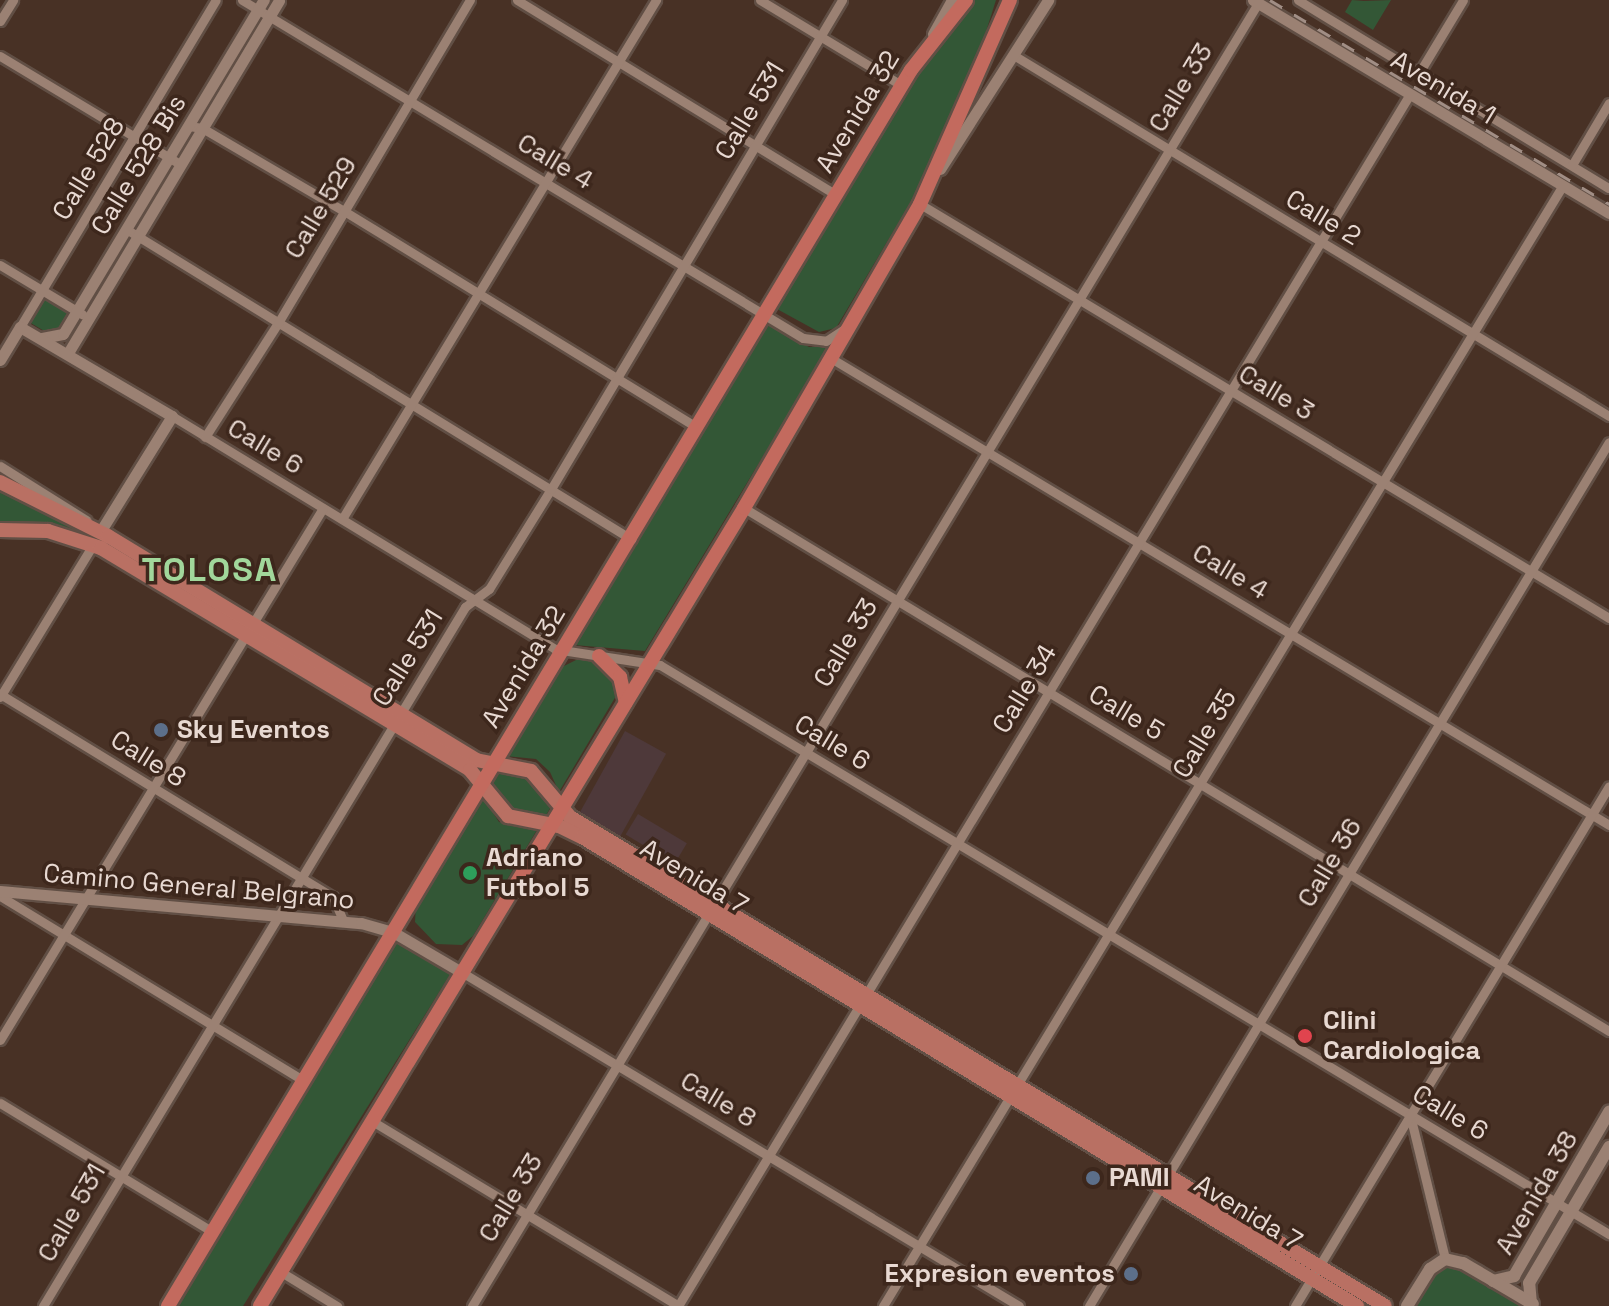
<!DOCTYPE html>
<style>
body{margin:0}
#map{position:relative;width:1609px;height:1306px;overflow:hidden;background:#483125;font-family:"Space Grotesk",sans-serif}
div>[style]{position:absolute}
.education>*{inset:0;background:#4e393a;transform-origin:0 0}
.green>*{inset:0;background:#335736;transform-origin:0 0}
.roads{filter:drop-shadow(2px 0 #614f45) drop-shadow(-2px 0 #614f45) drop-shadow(0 2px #614f45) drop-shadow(0 -2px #614f45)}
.minor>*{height:9px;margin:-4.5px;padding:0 4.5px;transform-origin:4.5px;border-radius:4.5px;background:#9b8173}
.tertiary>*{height:11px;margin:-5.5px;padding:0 5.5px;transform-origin:5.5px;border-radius:5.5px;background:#9b8173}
.secondary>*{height:12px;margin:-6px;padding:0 6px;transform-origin:6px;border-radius:6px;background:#9b8173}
.primary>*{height:14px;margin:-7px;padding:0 7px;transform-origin:7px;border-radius:7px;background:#b97063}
.trunk>*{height:14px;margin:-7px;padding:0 7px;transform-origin:7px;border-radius:7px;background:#c36a5e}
.rail>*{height:3px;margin-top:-1.5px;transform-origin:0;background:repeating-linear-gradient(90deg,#a18e85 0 14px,transparent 0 28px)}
.dots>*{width:22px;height:22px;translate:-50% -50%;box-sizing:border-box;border:4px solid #3d271c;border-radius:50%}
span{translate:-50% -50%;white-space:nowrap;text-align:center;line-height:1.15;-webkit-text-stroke:7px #3d271c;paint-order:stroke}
.street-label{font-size:26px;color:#e8d9d2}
.poi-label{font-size:26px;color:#e8d9d2;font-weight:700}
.left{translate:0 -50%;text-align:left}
.right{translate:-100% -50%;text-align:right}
.district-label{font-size:34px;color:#a1d79b;font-weight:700;letter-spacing:2px}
</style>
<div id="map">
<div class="education">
<div style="left:625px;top:731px;width:47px;height:95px;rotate:29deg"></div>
<div style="left:638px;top:814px;width:57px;height:24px;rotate:31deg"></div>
</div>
<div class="green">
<div style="clip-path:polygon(973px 0,996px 0,957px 124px,836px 328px,819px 332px,777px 309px,918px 68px)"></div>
<div style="clip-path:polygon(1352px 0,1364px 1px,1391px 0,1373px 30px,1345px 12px)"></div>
<div style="clip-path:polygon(45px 295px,71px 309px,58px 333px,51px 335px,29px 322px)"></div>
<div style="clip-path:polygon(767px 323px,809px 347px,830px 346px,645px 651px,574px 645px)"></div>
<div style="clip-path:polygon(0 490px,26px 505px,84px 534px,51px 525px,0 524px)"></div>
<div style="clip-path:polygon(578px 659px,599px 663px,613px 680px,616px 696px,559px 792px,550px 772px,536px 759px,505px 756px,556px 670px)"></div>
<div style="clip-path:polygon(497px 771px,529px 776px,552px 805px,545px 817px,531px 821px,496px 802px,491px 784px)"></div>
<div style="clip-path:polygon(481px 794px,499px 822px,537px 830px,473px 936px,462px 945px,436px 944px,415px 922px,416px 903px)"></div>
<div style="left:394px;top:938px;width:67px;height:429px;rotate:32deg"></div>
<div style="clip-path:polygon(1456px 1262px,1529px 1306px,1411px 1306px,1433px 1268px)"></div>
</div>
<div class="roads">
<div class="minor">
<div style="left:242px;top:0;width:655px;rotate:31.07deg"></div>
<div style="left:803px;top:338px;width:23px;rotate:7deg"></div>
<div style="left:826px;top:341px;width:20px;rotate:-33deg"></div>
<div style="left:517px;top:0;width:374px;rotate:31.4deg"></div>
<div style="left:760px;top:0;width:165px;rotate:31.1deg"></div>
<div style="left:1298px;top:0;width:363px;rotate:31.2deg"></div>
<div style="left:0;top:21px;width:25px;rotate:-58deg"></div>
<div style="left:0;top:56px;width:210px;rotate:31deg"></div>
<div style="left:1015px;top:56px;width:695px;rotate:31.22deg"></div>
<div style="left:1419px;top:73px;width:85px;rotate:-58.9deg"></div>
<div style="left:189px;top:126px;width:13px;rotate:9deg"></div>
<div style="left:202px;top:128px;width:164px;rotate:30.3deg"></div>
<div style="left:344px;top:211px;width:414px;rotate:31.5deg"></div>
<div style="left:1572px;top:165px;width:72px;rotate:-59.2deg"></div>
<div style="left:920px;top:204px;width:804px;rotate:31deg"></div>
<div style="left:126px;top:229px;width:593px;rotate:31.54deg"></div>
<div style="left:0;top:265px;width:96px;rotate:30.9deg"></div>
<div style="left:20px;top:327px;width:381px;rotate:-59.1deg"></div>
<div style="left:829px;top:357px;width:910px;rotate:30.96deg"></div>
<div style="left:172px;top:416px;width:448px;rotate:31.3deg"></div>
<div style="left:555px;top:649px;width:106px;rotate:8.7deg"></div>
<div style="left:660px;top:665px;width:1107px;rotate:30.95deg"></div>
<div style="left:205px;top:437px;width:135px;rotate:-57.4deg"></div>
<div style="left:278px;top:323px;width:376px;rotate:-59.3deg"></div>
<div style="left:0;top:466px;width:102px;rotate:32.1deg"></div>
<div style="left:744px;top:508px;width:1011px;rotate:31.16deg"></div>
<div style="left:342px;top:519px;width:607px;rotate:-58.83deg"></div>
<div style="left:0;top:694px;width:390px;rotate:31.4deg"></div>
<div style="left:333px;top:897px;width:25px;rotate:67deg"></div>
<div style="left:0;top:697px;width:180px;rotate:-58.6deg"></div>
<div style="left:0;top:896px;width:354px;rotate:31.3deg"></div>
<div style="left:463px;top:973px;width:648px;rotate:30.92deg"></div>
<div style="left:0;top:1040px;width:622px;rotate:-58.74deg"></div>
<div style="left:0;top:1103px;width:249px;rotate:31.2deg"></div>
<div style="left:1410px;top:1115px;width:148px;rotate:76.3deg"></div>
<div style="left:372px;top:1121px;width:358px;rotate:31.1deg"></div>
<div style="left:281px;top:1272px;width:66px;rotate:31.3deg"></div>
<div style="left:43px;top:1306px;width:817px;rotate:-58.88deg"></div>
<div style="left:465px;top:607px;width:30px;rotate:-37deg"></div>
<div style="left:489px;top:589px;width:118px;rotate:-58.2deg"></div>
<div style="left:551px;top:489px;width:569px;rotate:-59.24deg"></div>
<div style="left:472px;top:1306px;width:1522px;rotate:-58.9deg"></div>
<div style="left:678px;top:1306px;width:1416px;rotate:-58.87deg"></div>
<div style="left:883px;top:1306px;width:1311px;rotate:-58.76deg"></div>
<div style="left:1089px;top:1306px;width:1008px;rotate:-58.96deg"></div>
<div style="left:1295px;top:1306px;width:607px;rotate:-58.87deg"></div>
</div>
<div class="tertiary">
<div style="left:1253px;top:0;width:415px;rotate:30.9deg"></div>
<div style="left:933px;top:34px;width:39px;rotate:-61deg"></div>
<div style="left:940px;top:169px;width:201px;rotate:-57.4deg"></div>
<div style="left:42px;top:338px;width:21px;rotate:-11deg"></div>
<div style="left:63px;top:334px;width:390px;rotate:-59deg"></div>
<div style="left:68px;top:353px;width:411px;rotate:-59.1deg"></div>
<div style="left:0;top:360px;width:39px;rotate:-59deg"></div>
<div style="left:20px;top:327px;width:176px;rotate:30.4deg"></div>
<div style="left:172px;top:416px;width:137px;rotate:121.8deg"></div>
<div style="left:0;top:891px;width:362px;rotate:5.1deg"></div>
<div style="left:361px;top:923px;width:33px;rotate:16deg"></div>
<div style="left:393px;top:932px;width:81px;rotate:30.4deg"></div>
</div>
<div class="secondary">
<div style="left:1493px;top:1281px;width:22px;rotate:-13deg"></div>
<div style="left:1514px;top:1276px;width:190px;rotate:-59.9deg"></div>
<div style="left:1531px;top:1304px;width:21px;rotate:-95deg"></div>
<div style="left:1529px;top:1283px;width:158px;rotate:-59.5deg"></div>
<div style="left:1407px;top:1306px;width:44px;rotate:-58.1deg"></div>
<div style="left:1430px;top:1269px;width:18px;rotate:-34deg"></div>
<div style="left:1445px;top:1259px;width:18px;rotate:13deg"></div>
<div style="left:1463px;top:1263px;width:81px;rotate:30.4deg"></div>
</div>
<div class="primary">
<div style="left:0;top:482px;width:121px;rotate:26.6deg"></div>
<div style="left:108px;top:536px;width:431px;rotate:31.3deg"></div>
<div style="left:476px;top:760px;width:56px;rotate:11.3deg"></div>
<div style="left:531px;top:771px;width:60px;rotate:49.7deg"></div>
<div style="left:570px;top:817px;width:950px;rotate:30.96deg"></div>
<div style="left:0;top:530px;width:48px;rotate:1.2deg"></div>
<div style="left:48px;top:531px;width:56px;rotate:17.8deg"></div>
<div style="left:101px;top:548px;width:431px;rotate:31deg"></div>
<div style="left:470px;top:770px;width:60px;rotate:50.4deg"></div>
<div style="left:508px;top:816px;width:52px;rotate:11.1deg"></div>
<div style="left:559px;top:826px;width:25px;rotate:26deg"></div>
<div style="left:582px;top:837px;width:906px;rotate:31.18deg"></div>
</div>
<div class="trunk">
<div style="left:599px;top:656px;width:30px;rotate:45deg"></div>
<div style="left:620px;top:677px;width:26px;rotate:77deg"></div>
<div style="left:168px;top:1306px;width:1442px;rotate:-58.99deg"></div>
<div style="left:911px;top:70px;width:89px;rotate:-51.8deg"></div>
<div style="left:260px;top:1306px;width:933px;rotate:-58.76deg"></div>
<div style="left:744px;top:508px;width:351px;rotate:-59.9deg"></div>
<div style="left:920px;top:204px;width:223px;rotate:-66.2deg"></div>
</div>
</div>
<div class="rail">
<div style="left:1270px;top:0;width:396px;rotate:31deg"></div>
</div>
<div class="dots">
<div style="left:161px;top:730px;background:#5c6f8a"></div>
<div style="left:470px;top:873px;background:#2e9e5b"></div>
<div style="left:1305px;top:1036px;background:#e0444e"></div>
<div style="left:1093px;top:1178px;background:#5c6f8a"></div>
<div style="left:1131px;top:1274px;background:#5c6f8a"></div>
</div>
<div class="street-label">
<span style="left:1181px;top:88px;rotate:-59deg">Calle 33</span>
<span style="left:1443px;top:88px;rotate:31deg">Avenida 1</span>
<span style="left:750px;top:111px;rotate:-59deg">Calle 531</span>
<span style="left:858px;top:112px;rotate:-59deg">Avenida 32</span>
<span style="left:555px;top:162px;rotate:31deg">Calle 4</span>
<span style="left:139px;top:165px;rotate:-59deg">Calle 528 Bis</span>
<span style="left:89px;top:169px;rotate:-59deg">Calle 528</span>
<span style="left:321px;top:208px;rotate:-59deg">Calle 529</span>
<span style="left:1323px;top:218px;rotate:31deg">Calle 2</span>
<span style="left:1276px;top:393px;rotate:31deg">Calle 3</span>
<span style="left:265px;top:447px;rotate:31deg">Calle 6</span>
<span style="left:1230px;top:572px;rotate:31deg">Calle 4</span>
<span style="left:846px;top:643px;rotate:-59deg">Calle 33</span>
<span style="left:408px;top:658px;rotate:-58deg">Calle 531</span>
<span style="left:524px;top:667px;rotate:-59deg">Avenida 32</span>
<span style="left:1025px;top:689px;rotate:-59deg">Calle 34</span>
<span style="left:1126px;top:713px;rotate:31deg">Calle 5</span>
<span style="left:1205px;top:734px;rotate:-59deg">Calle 35</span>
<span style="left:832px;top:743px;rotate:31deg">Calle 6</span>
<span style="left:148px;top:759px;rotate:32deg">Calle 8</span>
<span style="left:1330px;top:863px;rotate:-59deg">Calle 36</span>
<span style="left:694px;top:877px;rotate:31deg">Avenida 7</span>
<span style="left:199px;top:887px;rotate:5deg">Camino General Belgrano</span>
<span style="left:718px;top:1100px;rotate:31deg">Calle 8</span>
<span style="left:1450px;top:1113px;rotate:31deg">Calle 6</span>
<span style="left:1537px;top:1193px;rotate:-60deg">Avenida 38</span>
<span style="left:511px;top:1198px;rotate:-59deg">Calle 33</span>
<span style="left:72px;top:1213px;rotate:-60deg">Calle 531</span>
<span style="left:1248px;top:1213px;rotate:31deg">Avenida 7</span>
</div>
<div class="poi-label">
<span class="left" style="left:177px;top:730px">Sky Eventos</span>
<span class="left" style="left:486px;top:873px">Adriano<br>Futbol 5</span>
<span class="left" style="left:1323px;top:1036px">Clini<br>Cardiologica</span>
<span class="left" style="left:1109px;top:1178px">PAMI</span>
<span class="right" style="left:1115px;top:1274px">Expresion eventos</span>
</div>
<div class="district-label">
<span style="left:210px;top:570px">TOLOSA</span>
</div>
</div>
